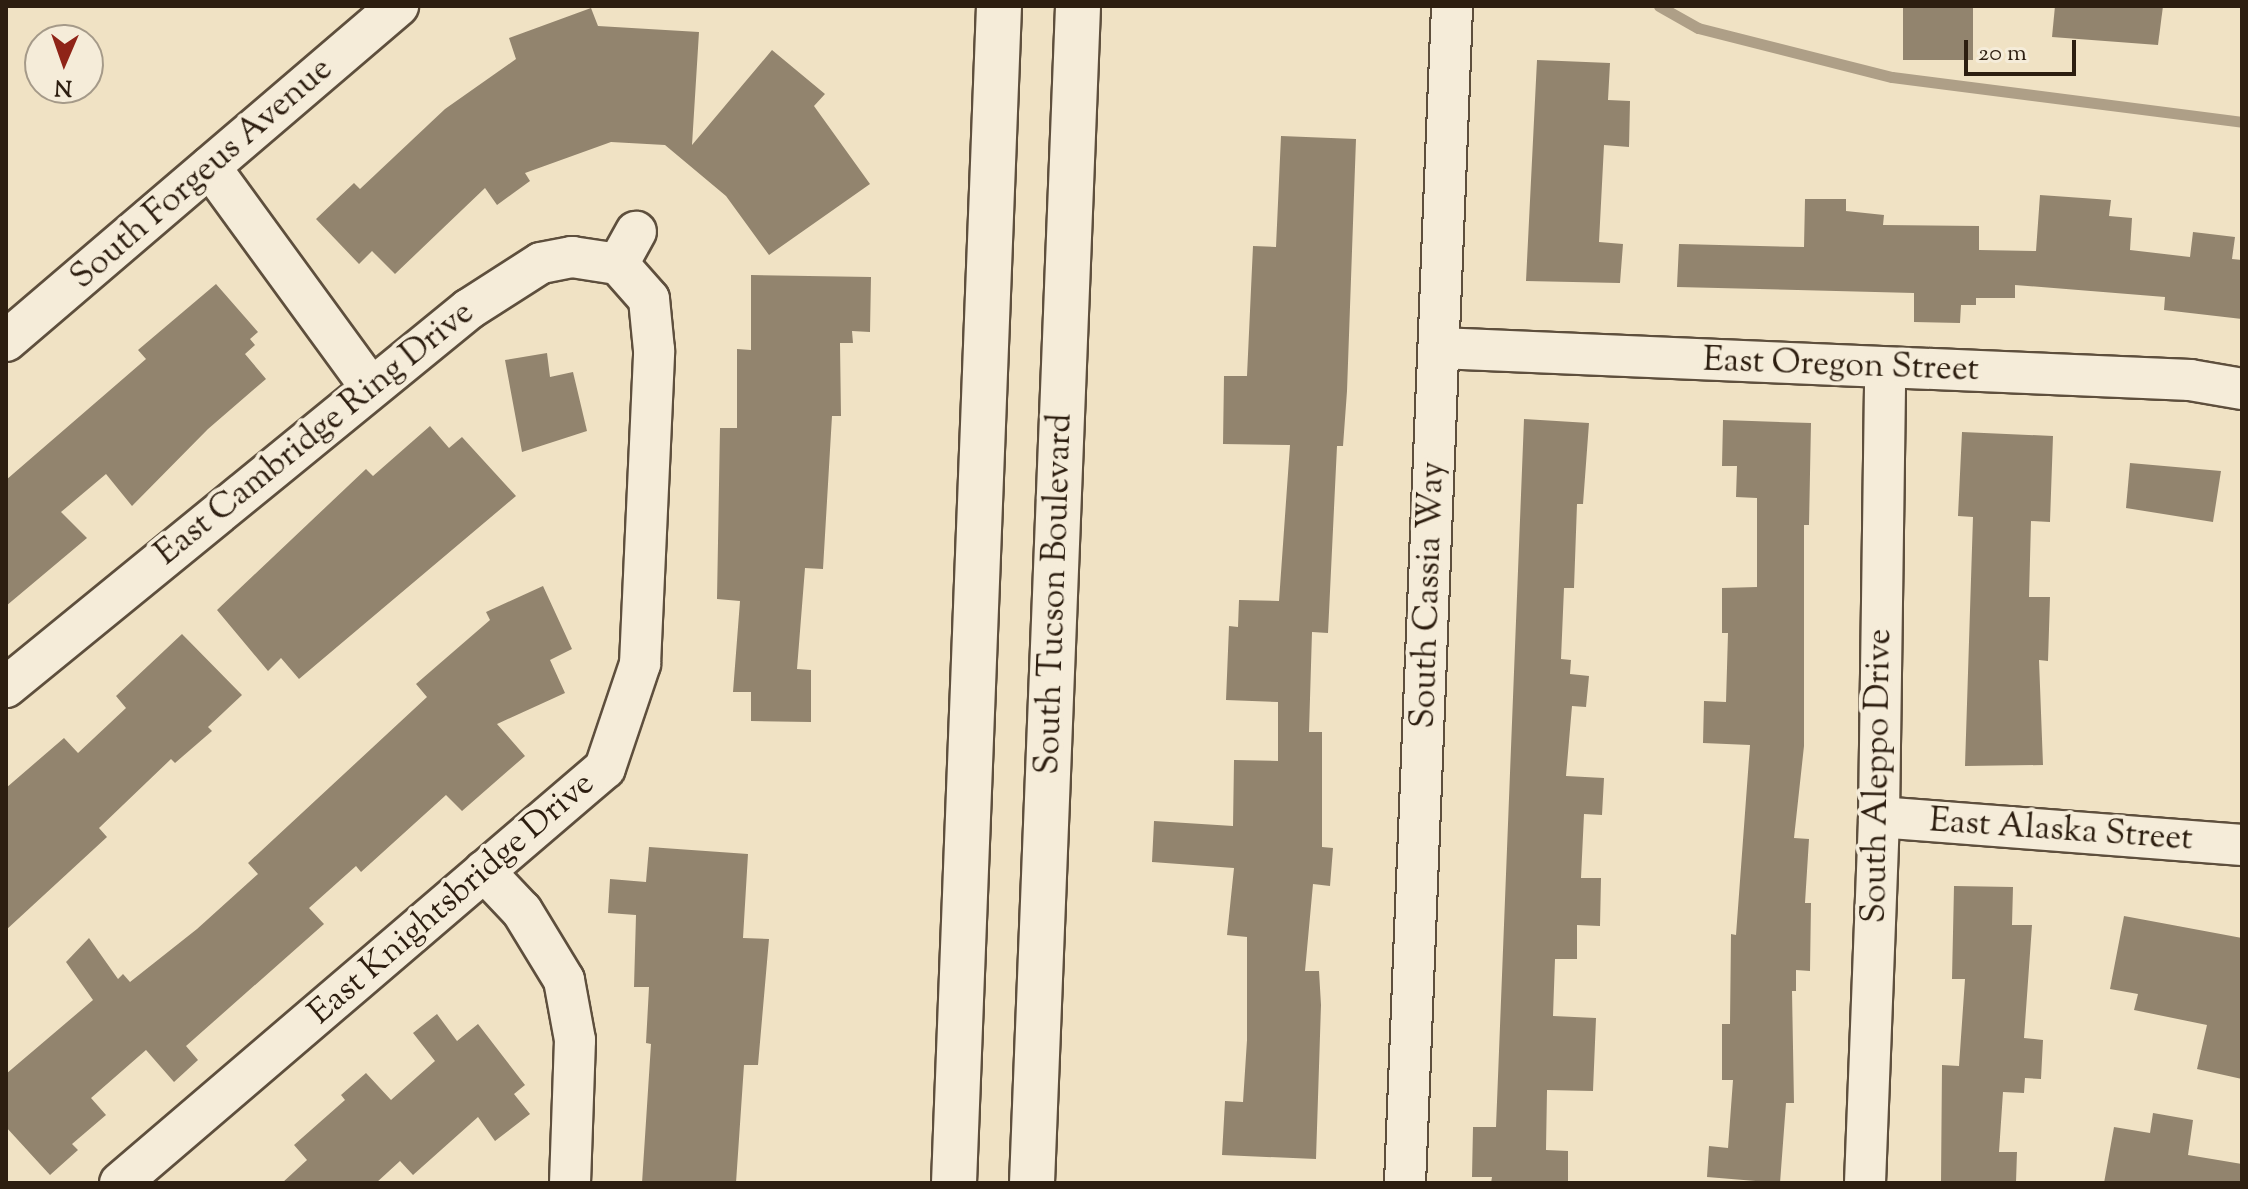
<!DOCTYPE html>
<style>
body{margin:0}
#map{position:relative;width:2248px;height:1189px;overflow:hidden;background:#f0e2c4;font-family:"Sorts Mill Goudy",serif}
div>[style]{position:absolute}
.stream>*{height:11px;margin:-5.5px;padding:0 5.5px;transform-origin:5.5px;border-radius:5.5px;background:#ae9f87}
.building>*{inset:0;background:#92846e;transform-origin:0 0}
.roads{filter:drop-shadow(2px 0 #5e4f3d) drop-shadow(-2px 0 #5e4f3d) drop-shadow(0 2px #5e4f3d) drop-shadow(0 -2px #5e4f3d)}
.minor>*{height:40px;margin:-20px;padding:0 20px;transform-origin:20px;border-radius:20px;background:#f5ecd9}
.secondary>*{height:44px;margin:-22px;padding:0 22px;transform-origin:22px;border-radius:22px;background:#f5ecd9}
span{translate:-50% -50%;white-space:nowrap;text-align:center;line-height:1.15;-webkit-text-stroke:8px #f5ecd9;paint-order:stroke}
.street-label{font-size:34px;color:#2d1e10}
.frame{position:absolute;inset:0;border:8px solid #2d1e10;pointer-events:none}
.north{position:absolute;left:24px;top:24px;width:80px;height:80px;box-sizing:border-box;background:#f5ecd9;border:2px solid #a59a89;border-radius:50%;rotate:182deg;font-size:22px;font-weight:700;line-height:32px;text-align:center;color:#2d1e10}
.north::after{content:'';display:block;margin:auto;width:28px;height:36px;background:#8f2418;clip-path:polygon(50% 0,100% 100%,50% 72%,0 100%)}
.scale{position:absolute;left:1964px;top:40px;width:112px;height:36px;box-sizing:border-box;border:4px solid #2d1e10;border-top:0;padding-left:10px;font-size:24px;line-height:28px;white-space:nowrap;color:#2d1e10;-webkit-text-stroke:6px #f5ecd9;paint-order:stroke}
</style>
<div id="map">
<div class="stream">
<div style="left:1659px;top:6px;width:45px;rotate:29.4deg"></div>
<div style="left:1698px;top:28px;width:200px;rotate:14.2deg"></div>
<div style="left:1892px;top:77px;width:353px;rotate:7.3deg"></div>
</div>
<div class="building">
<div style="left:1903px;top:6px;width:70px;height:54px"></div>
<div style="clip-path:polygon(2055px 6px,2163px 6px,2158px 45px,2052px 37px)"></div>
<div style="clip-path:polygon(591px 8px,598px 26px,699px 32px,692px 145px,772px 50px,825px 94px,814px 106px,870px 184px,769px 255px,726px 196px,665px 145px,611px 142px,525px 173px,530px 181px,497px 205px,485px 188px,395px 274px,372px 251px,359px 264px,316px 219px,354px 183px,360px 189px,445px 109px,516px 59px,509px 38px)"></div>
<div style="clip-path:polygon(1537px 60px,1610px 63px,1608px 100px,1630px 101px,1629px 147px,1604px 145px,1599px 242px,1623px 244px,1620px 283px,1526px 281px)"></div>
<div style="clip-path:polygon(1281px 136px,1356px 139px,1347px 391px,1343px 446px,1337px 446px,1328px 633px,1312px 632px,1309px 732px,1322px 732px,1322px 847px,1333px 848px,1330px 886px,1313px 884px,1305px 971px,1319px 971px,1321px 1005px,1316px 1159px,1222px 1155px,1225px 1101px,1243px 1102px,1247px 1040px,1247px 937px,1227px 935px,1234px 868px,1152px 862px,1154px 821px,1233px 826px,1234px 760px,1278px 761px,1278px 702px,1226px 700px,1229px 626px,1238px 627px,1239px 600px,1279px 601px,1290px 445px,1223px 444px,1224px 376px,1247px 376px,1253px 246px,1276px 247px)"></div>
<div style="clip-path:polygon(2040px 195px,2111px 200px,2109px 216px,2132px 218px,2130px 250px,2190px 257px,2193px 232px,2235px 237px,2232px 259px,2242px 260px,2242px 319px,2164px 310px,2165px 297px,2015px 285px,2015px 298px,1976px 298px,1976px 305px,1961px 305px,1960px 323px,1914px 322px,1914px 293px,1677px 287px,1679px 244px,1804px 247px,1805px 199px,1846px 199px,1846px 211px,1884px 215px,1883px 225px,1979px 226px,1979px 250px,2036px 251px)"></div>
<div style="clip-path:polygon(751px 275px,871px 277px,870px 332px,852px 331px,853px 343px,840px 343px,841px 416px,832px 416px,823px 569px,805px 568px,797px 669px,811px 670px,811px 722px,751px 721px,751px 692px,733px 692px,740px 601px,717px 599px,720px 428px,737px 428px,737px 349px,751px 350px)"></div>
<div style="clip-path:polygon(216px 284px,258px 332px,250px 339px,255px 345px,245px 354px,266px 379px,208px 429px,132px 506px,106px 474px,61px 512px,87px 538px,6px 606px,6px 480px,146px 359px,138px 350px)"></div>
<div style="clip-path:polygon(547px 353px,550px 377px,573px 372px,587px 431px,522px 452px,505px 360px)"></div>
<div style="clip-path:polygon(1524px 419px,1589px 423px,1583px 504px,1577px 504px,1574px 588px,1564px 588px,1561px 659px,1571px 660px,1570px 674px,1589px 676px,1586px 707px,1572px 706px,1566px 776px,1604px 778px,1602px 815px,1584px 814px,1581px 878px,1601px 878px,1600px 926px,1577px 925px,1577px 959px,1555px 959px,1553px 1016px,1596px 1018px,1593px 1091px,1547px 1090px,1546px 1150px,1568px 1151px,1568px 1183px,1491px 1183px,1492px 1177px,1472px 1177px,1473px 1127px,1496px 1127px)"></div>
<div style="clip-path:polygon(1723px 420px,1811px 423px,1809px 525px,1804px 525px,1804px 746px,1794px 838px,1809px 839px,1805px 903px,1811px 903px,1810px 971px,1796px 970px,1796px 991px,1792px 991px,1794px 1103px,1786px 1103px,1780px 1183px,1707px 1177px,1709px 1146px,1728px 1148px,1733px 1080px,1722px 1080px,1722px 1024px,1730px 1024px,1731px 934px,1736px 935px,1750px 745px,1703px 743px,1704px 701px,1726px 702px,1728px 633px,1722px 633px,1722px 588px,1757px 587px,1757px 498px,1736px 497px,1737px 466px,1722px 466px)"></div>
<div style="clip-path:polygon(430px 426px,449px 448px,462px 437px,516px 496px,299px 679px,281px 658px,268px 671px,217px 610px,366px 469px,373px 476px)"></div>
<div style="clip-path:polygon(1962px 432px,2053px 436px,2050px 522px,2031px 521px,2029px 597px,2050px 597px,2048px 661px,2039px 660px,2043px 765px,1965px 766px,1973px 517px,1958px 516px)"></div>
<div style="clip-path:polygon(2130px 463px,2221px 471px,2213px 522px,2126px 508px)"></div>
<div style="clip-path:polygon(543px 586px,572px 649px,550px 660px,565px 693px,497px 724px,525px 756px,462px 811px,446px 795px,361px 872px,356px 866px,309px 908px,324px 924px,186px 1046px,198px 1060px,174px 1082px,146px 1050px,91px 1098px,106px 1115px,72px 1144px,78px 1150px,50px 1175px,6px 1127px,6px 1074px,93px 1000px,66px 962px,89px 938px,118px 979px,123px 974px,130px 982px,197px 929px,258px 874px,248px 863px,427px 697px,416px 684px,490px 620px,486px 612px)"></div>
<div style="clip-path:polygon(182px 634px,242px 695px,208px 727px,212px 731px,175px 763px,171px 759px,99px 828px,107px 837px,6px 930px,6px 788px,64px 738px,78px 753px,126px 708px,116px 696px)"></div>
<div style="clip-path:polygon(649px 847px,748px 854px,743px 938px,769px 939px,758px 1065px,744px 1065px,736px 1183px,642px 1183px,651px 1044px,646px 1043px,649px 987px,634px 987px,636px 915px,608px 913px,610px 879px,646px 882px)"></div>
<div style="clip-path:polygon(1954px 886px,2013px 887px,2012px 925px,2032px 925px,2024px 1038px,2043px 1040px,2041px 1079px,2025px 1078px,2024px 1093px,2003px 1092px,1999px 1152px,2017px 1152px,2016px 1183px,1941px 1183px,1942px 1065px,1959px 1066px,1965px 979px,1952px 979px)"></div>
<div style="clip-path:polygon(2124px 916px,2242px 938px,2242px 1079px,2197px 1069px,2207px 1025px,2134px 1010px,2138px 994px,2110px 989px)"></div>
<div style="clip-path:polygon(437px 1014px,457px 1041px,478px 1024px,525px 1085px,514px 1094px,530px 1114px,495px 1141px,478px 1117px,413px 1175px,400px 1161px,376px 1183px,282px 1183px,307px 1160px,294px 1145px,345px 1100px,341px 1095px,366px 1073px,391px 1100px,435px 1061px,413px 1033px)"></div>
<div style="clip-path:polygon(2153px 1113px,2193px 1120px,2188px 1155px,2242px 1164px,2242px 1183px,2104px 1183px,2114px 1127px,2150px 1133px)"></div>
</div>
<div class="roads">
<div class="minor">
<div style="left:210px;top:167px;width:273px;rotate:53.9deg"></div>
<div style="left:6px;top:341px;width:516px;rotate:-40.52deg"></div>
<div style="left:1439px;top:348px;width:752px;rotate:2.44deg"></div>
<div style="left:2190px;top:380px;width:53px;rotate:9.8deg"></div>
<div style="left:6px;top:687px;width:598px;rotate:-39.23deg"></div>
<div style="left:469px;top:309px;width:85px;rotate:-32.6deg"></div>
<div style="left:541px;top:263px;width:32px;rotate:-11deg"></div>
<div style="left:572px;top:257px;width:47px;rotate:8.7deg"></div>
<div style="left:618px;top:264px;width:37px;rotate:-61deg"></div>
<div style="left:1879px;top:817px;width:364px;rotate:4.4deg"></div>
<div style="left:484px;top:871px;width:55px;rotate:46.5deg"></div>
<div style="left:522px;top:911px;width:81px;rotate:58.7deg"></div>
<div style="left:564px;top:980px;width:61px;rotate:79.6deg"></div>
<div style="left:575px;top:1040px;width:143px;rotate:92deg"></div>
<div style="left:120px;top:1183px;width:638px;rotate:-40.55deg"></div>
<div style="left:605px;top:768px;width:110px;rotate:-71.4deg"></div>
<div style="left:640px;top:664px;width:314px;rotate:-87.4deg"></div>
<div style="left:654px;top:350px;width:51px;rotate:-95.6deg"></div>
<div style="left:649px;top:299px;width:47px;rotate:-131.5deg"></div>
<div style="left:1405px;top:1183px;width:1178px;rotate:-87.71deg"></div>
<div style="left:1865px;top:1183px;width:366px;rotate:-87.8deg"></div>
<div style="left:1879px;top:817px;width:448px;rotate:-89.2deg"></div>
</div>
<div class="secondary">
<div style="left:954px;top:1183px;width:1178px;rotate:-87.81deg"></div>
<div style="left:1032px;top:1183px;width:1178px;rotate:-87.76deg"></div>
</div>
</div>
<div class="street-label">
<span style="left:202px;top:174px;rotate:-41deg">South Forgeus Avenue</span>
<span style="left:1841px;top:366px;rotate:2deg">East Oregon Street</span>
<span style="left:315px;top:434px;rotate:-39deg">East Cambridge Ring Drive</span>
<span style="left:1055px;top:594px;rotate:-88deg">South Tucson Boulevard</span>
<span style="left:1429px;top:595px;rotate:-88deg">South Cassia Way</span>
<span style="left:1878px;top:776px;rotate:-89deg">South Aleppo Drive</span>
<span style="left:2061px;top:831px;rotate:4deg">East Alaska Street</span>
<span style="left:452px;top:899px;rotate:-41deg">East Knightsbridge Drive</span>
</div>
<div class="frame"></div>
<div class="north">N</div>
<div class="scale">20 m</div>
</div>
